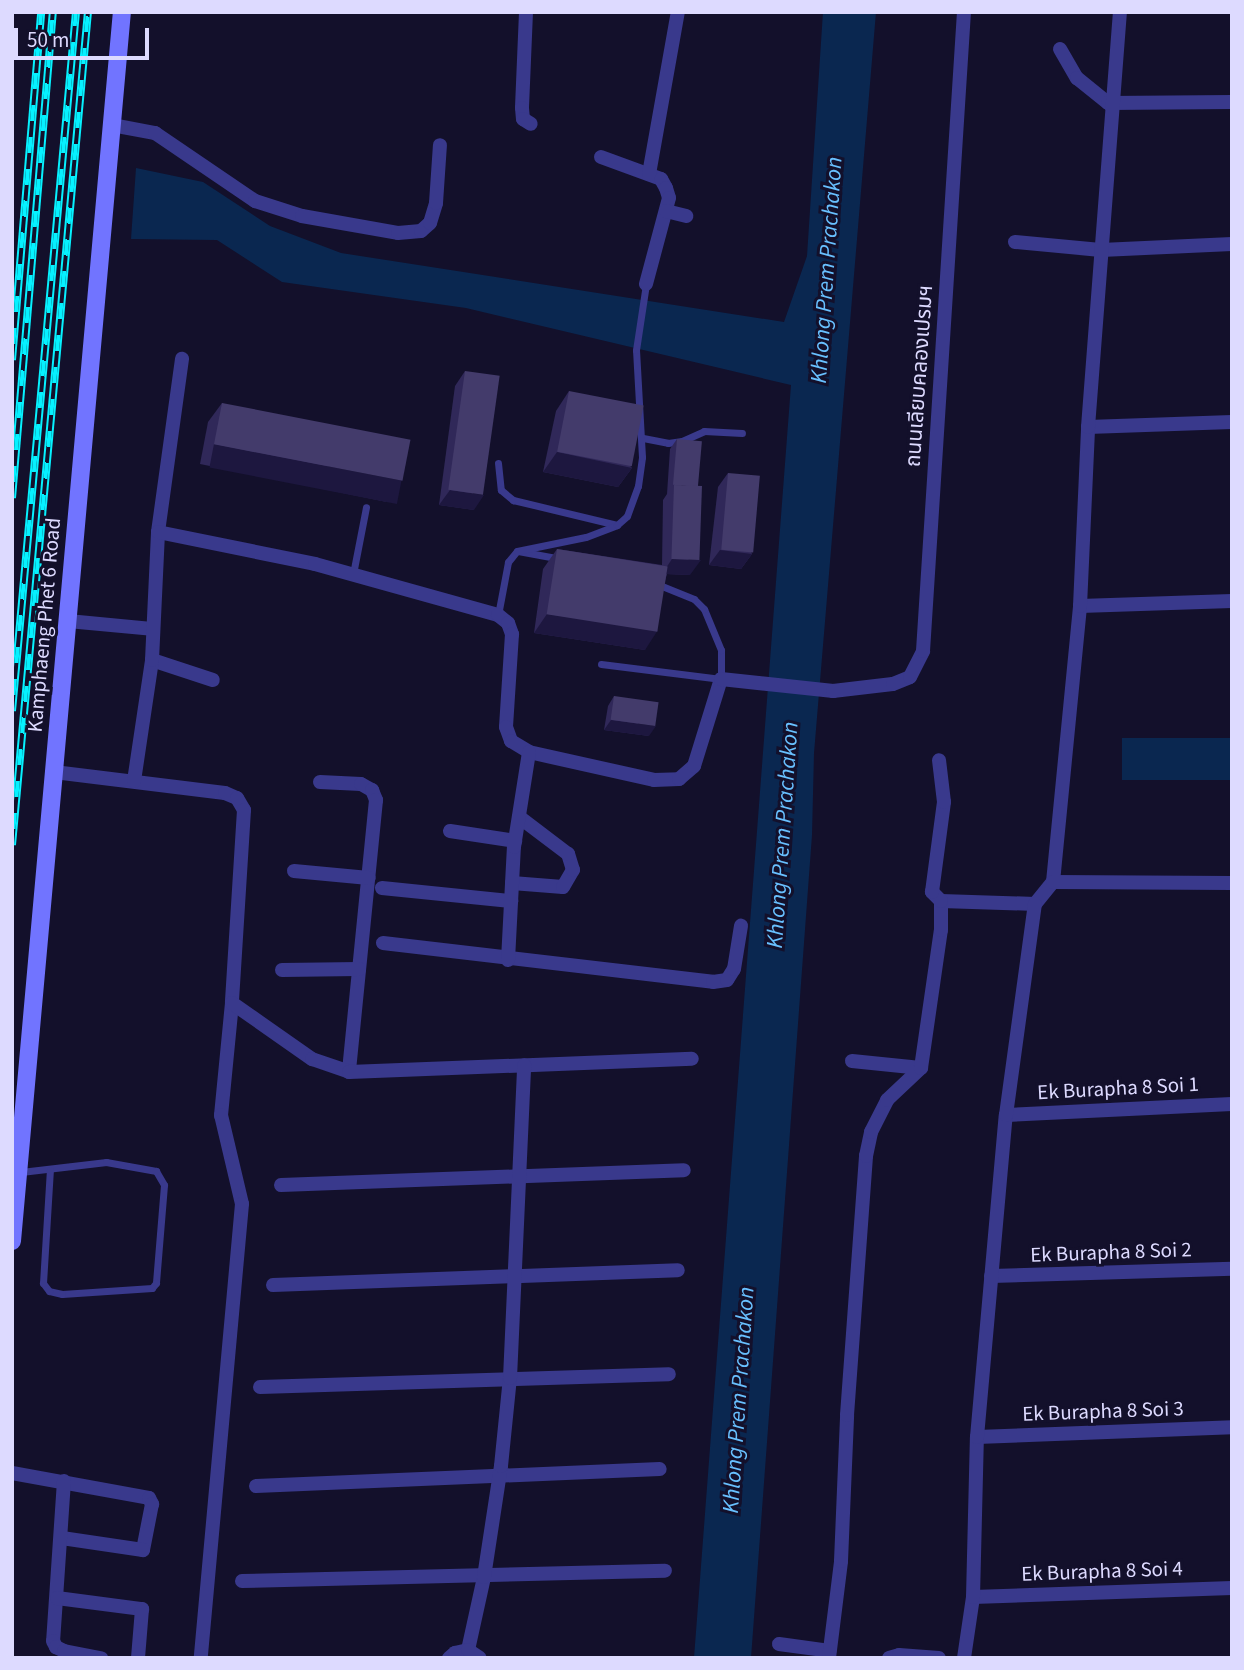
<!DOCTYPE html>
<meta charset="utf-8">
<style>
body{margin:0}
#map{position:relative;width:1244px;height:1670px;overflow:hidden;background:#13102b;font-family:"Source Sans 3","Noto Sans Thai",sans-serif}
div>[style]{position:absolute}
.water>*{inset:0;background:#0a2750;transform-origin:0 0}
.lane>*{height:7px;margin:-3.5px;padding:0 3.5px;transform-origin:3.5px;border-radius:3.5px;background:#39398c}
.street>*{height:14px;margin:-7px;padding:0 7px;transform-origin:7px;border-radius:7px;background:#39398c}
.secondary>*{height:18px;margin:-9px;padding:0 9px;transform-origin:9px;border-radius:9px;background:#7174ff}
.rail>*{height:8px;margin-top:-4px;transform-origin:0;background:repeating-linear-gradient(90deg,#13102b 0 16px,#06f1ff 0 32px);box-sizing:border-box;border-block:2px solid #06f1ff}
.wall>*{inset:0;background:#302859}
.shaded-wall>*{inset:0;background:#1d173f;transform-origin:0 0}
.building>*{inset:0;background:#433b6b;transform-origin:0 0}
span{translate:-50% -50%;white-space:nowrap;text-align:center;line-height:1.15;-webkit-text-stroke:6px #13102b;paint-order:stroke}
.street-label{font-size:21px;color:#dddaff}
.water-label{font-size:23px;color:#68c0ff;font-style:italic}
.frame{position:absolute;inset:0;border:14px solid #dddaff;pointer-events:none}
.scale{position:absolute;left:14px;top:28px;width:135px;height:32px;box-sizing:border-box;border:4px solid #dddaff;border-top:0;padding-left:9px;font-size:21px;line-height:24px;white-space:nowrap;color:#dddaff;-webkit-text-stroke:5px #13102b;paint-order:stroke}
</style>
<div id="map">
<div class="water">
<div style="clip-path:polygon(823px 12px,876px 12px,814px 753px,812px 835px,751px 1658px,694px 1658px,791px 385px,466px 308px,282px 282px,217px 240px,131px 239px,136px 168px,203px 182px,270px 226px,341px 253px,784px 322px,807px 256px)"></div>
<div style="left:1232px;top:738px;width:42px;height:110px;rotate:90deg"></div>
</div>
<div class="lane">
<div style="left:643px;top:438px;width:25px;rotate:11deg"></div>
<div style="left:668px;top:443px;width:14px;rotate:-8deg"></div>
<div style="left:682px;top:441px;width:24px;rotate:-24deg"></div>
<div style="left:704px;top:431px;width:38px;rotate:3deg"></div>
<div style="left:498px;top:463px;width:27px;rotate:84deg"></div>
<div style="left:501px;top:490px;width:16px;rotate:40deg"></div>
<div style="left:513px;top:500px;width:107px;rotate:13.5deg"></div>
<div style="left:518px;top:551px;width:44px;rotate:10.5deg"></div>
<div style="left:353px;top:574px;width:68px;rotate:-79deg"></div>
<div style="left:498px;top:615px;width:54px;rotate:-79.3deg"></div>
<div style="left:508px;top:562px;width:14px;rotate:-51deg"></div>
<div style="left:517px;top:551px;width:70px;rotate:-11.5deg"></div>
<div style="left:586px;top:537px;width:33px;rotate:-21deg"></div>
<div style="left:617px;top:525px;width:13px;rotate:-42deg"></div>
<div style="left:627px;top:516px;width:32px;rotate:-70deg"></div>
<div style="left:638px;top:486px;width:29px;rotate:-82deg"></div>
<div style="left:642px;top:457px;width:107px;rotate:-93.2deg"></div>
<div style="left:636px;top:350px;width:67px;rotate:-81.4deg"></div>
<div style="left:601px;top:664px;width:121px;rotate:7.1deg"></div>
<div style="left:721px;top:679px;width:29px;rotate:-90deg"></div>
<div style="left:721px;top:650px;width:44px;rotate:-112.5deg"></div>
<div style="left:704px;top:609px;width:14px;rotate:-135deg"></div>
<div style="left:694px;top:599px;width:40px;rotate:-158deg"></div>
<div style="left:21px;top:1172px;width:86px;rotate:-6.7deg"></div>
<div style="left:106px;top:1162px;width:51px;rotate:10.2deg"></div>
<div style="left:156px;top:1171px;width:16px;rotate:60deg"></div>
<div style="left:164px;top:1185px;width:98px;rotate:94.7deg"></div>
<div style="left:156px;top:1283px;width:6px;rotate:129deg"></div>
<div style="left:152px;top:1288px;width:90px;rotate:176.2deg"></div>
<div style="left:62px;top:1294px;width:13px;rotate:-167deg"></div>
<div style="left:49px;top:1291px;width:10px;rotate:-127deg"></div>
<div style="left:43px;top:1283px;width:113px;rotate:-86.5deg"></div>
</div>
<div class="street">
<div style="left:526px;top:12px;width:96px;rotate:92.4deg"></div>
<div style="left:522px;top:108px;width:11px;rotate:85deg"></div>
<div style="left:523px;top:119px;width:9px;rotate:32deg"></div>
<div style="left:1060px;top:49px;width:34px;rotate:60deg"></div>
<div style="left:1077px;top:78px;width:40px;rotate:39deg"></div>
<div style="left:1108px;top:103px;width:124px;rotate:-0.5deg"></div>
<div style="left:112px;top:125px;width:44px;rotate:10.5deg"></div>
<div style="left:155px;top:133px;width:121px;rotate:34.2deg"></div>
<div style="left:255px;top:201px;width:49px;rotate:17.7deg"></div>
<div style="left:302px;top:216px;width:97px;rotate:10deg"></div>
<div style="left:398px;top:233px;width:23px;rotate:-5deg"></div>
<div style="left:421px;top:231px;width:12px;rotate:-42deg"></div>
<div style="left:430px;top:223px;width:21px;rotate:-73deg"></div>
<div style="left:436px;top:203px;width:58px;rotate:-86.1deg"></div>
<div style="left:601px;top:157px;width:64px;rotate:20.1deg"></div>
<div style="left:661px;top:179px;width:10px;rotate:61deg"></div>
<div style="left:666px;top:188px;width:10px;rotate:73deg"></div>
<div style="left:669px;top:198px;width:89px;rotate:105deg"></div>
<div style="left:649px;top:174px;width:165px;rotate:-79.9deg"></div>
<div style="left:666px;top:211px;width:21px;rotate:14deg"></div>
<div style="left:1015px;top:242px;width:86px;rotate:5.3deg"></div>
<div style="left:1101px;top:250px;width:131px;rotate:-2.6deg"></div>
<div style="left:1088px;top:427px;width:144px;rotate:-2deg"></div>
<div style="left:158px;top:532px;width:175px;rotate:-82.1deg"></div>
<div style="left:1080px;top:606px;width:152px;rotate:-1.9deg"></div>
<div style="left:68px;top:621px;width:84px;rotate:5.4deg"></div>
<div style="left:152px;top:660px;width:64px;rotate:18.2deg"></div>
<div style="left:54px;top:772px;width:172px;rotate:7deg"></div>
<div style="left:225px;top:793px;width:13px;rotate:23deg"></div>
<div style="left:237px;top:798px;width:14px;rotate:60deg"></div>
<div style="left:244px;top:810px;width:193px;rotate:93.6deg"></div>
<div style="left:232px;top:1003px;width:113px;rotate:95.6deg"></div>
<div style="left:221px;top:1115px;width:91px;rotate:76.7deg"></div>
<div style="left:242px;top:1204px;width:456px;rotate:95.2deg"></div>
<div style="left:134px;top:781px;width:122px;rotate:-81.5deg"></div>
<div style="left:152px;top:660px;width:128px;rotate:-87.3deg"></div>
<div style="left:158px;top:532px;width:160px;rotate:11.5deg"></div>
<div style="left:315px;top:564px;width:190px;rotate:15.6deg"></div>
<div style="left:498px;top:615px;width:13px;rotate:39deg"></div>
<div style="left:508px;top:623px;width:12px;rotate:70deg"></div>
<div style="left:512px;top:634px;width:93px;rotate:93.7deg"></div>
<div style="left:506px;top:727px;width:15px;rotate:70deg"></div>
<div style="left:511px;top:741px;width:21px;rotate:31deg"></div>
<div style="left:529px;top:752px;width:128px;rotate:12.6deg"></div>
<div style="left:654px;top:780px;width:25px;rotate:-2deg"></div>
<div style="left:679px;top:779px;width:20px;rotate:-41deg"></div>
<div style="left:694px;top:766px;width:91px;rotate:-72.8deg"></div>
<div style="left:721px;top:679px;width:113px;rotate:6.1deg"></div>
<div style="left:833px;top:691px;width:60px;rotate:-6.7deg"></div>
<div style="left:893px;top:684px;width:18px;rotate:-22deg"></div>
<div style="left:910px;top:677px;width:29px;rotate:-63deg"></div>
<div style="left:923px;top:651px;width:640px;rotate:-86.33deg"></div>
<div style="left:320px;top:782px;width:41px;rotate:2.8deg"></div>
<div style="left:361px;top:784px;width:13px;rotate:29deg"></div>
<div style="left:372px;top:790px;width:11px;rotate:68deg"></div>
<div style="left:376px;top:800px;width:273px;rotate:95.7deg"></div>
<div style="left:450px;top:831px;width:66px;rotate:8.7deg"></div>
<div style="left:294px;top:871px;width:75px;rotate:5.3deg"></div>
<div style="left:1053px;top:882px;width:277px;rotate:-84.4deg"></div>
<div style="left:1080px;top:606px;width:179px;rotate:-87.4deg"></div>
<div style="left:1088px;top:427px;width:416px;rotate:-85.6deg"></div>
<div style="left:512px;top:883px;width:51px;rotate:4.5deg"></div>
<div style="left:563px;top:887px;width:20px;rotate:-60deg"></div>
<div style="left:573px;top:870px;width:17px;rotate:-107deg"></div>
<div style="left:568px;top:854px;width:61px;rotate:-142.9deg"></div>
<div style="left:382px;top:888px;width:130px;rotate:5.8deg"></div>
<div style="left:941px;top:901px;width:94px;rotate:1.8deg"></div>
<div style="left:1035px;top:904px;width:28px;rotate:-51deg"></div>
<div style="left:1053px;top:882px;width:179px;rotate:0.3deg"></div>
<div style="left:383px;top:943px;width:332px;rotate:6.7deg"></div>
<div style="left:713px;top:982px;width:14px;rotate:-8deg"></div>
<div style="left:727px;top:980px;width:13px;rotate:-58deg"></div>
<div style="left:734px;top:969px;width:44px;rotate:-80.8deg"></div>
<div style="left:508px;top:960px;width:113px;rotate:-87deg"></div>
<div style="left:514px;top:847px;width:96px;rotate:-81deg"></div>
<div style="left:282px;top:970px;width:77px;rotate:-0.7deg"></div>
<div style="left:232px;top:1003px;width:98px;rotate:35deg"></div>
<div style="left:312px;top:1059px;width:39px;rotate:19deg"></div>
<div style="left:349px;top:1072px;width:343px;rotate:-2.2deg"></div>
<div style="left:852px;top:1061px;width:69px;rotate:5.8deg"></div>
<div style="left:1006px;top:1115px;width:226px;rotate:-2.8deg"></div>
<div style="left:281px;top:1185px;width:403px;rotate:-2.1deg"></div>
<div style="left:991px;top:1276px;width:241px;rotate:-1.7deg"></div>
<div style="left:273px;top:1285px;width:405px;rotate:-2.1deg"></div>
<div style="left:260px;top:1387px;width:409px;rotate:-1.8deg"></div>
<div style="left:977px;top:1437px;width:255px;rotate:-2.2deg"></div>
<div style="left:12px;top:1473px;width:139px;rotate:10.3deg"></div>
<div style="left:149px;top:1498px;width:7px;rotate:63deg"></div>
<div style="left:152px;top:1504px;width:47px;rotate:101.1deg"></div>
<div style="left:143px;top:1550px;width:82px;rotate:-171.6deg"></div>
<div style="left:64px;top:1481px;width:160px;rotate:93.9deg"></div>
<div style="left:53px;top:1641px;width:7px;rotate:63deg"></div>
<div style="left:56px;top:1647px;width:9px;rotate:27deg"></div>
<div style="left:64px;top:1651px;width:38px;rotate:11deg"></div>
<div style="left:256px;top:1486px;width:404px;rotate:-2.4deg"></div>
<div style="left:242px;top:1581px;width:423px;rotate:-1.4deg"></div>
<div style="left:973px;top:1597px;width:259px;rotate:-2deg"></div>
<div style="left:57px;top:1598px;width:86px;rotate:7.4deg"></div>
<div style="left:142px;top:1609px;width:49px;rotate:94.7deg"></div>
<div style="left:779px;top:1644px;width:51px;rotate:7.8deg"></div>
<div style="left:468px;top:1650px;width:75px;rotate:-77.6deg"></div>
<div style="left:484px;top:1577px;width:112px;rotate:-81.3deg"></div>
<div style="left:501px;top:1466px;width:88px;rotate:-84.2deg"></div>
<div style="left:510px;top:1378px;width:313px;rotate:-87.4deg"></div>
<div style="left:449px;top:1658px;width:8px;rotate:-40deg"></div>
<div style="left:455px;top:1653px;width:13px;rotate:-13deg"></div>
<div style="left:468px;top:1650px;width:14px;rotate:34deg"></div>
<div style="left:829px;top:1658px;width:98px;rotate:-82.9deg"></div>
<div style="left:841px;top:1561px;width:146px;rotate:-87.6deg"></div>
<div style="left:847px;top:1415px;width:260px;rotate:-85.8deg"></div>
<div style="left:866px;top:1156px;width:25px;rotate:-78deg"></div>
<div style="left:871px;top:1132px;width:36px;rotate:-63deg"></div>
<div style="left:887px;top:1100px;width:47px;rotate:-43.3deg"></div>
<div style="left:921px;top:1068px;width:139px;rotate:-81.8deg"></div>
<div style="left:941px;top:930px;width:29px;rotate:-90deg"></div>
<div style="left:941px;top:901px;width:13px;rotate:-135deg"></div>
<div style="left:932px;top:892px;width:91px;rotate:-82.4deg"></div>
<div style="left:944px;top:802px;width:42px;rotate:-96.8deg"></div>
<div style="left:889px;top:1658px;width:10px;rotate:-17deg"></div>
<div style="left:899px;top:1655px;width:40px;rotate:4.3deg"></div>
<div style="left:964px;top:1658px;width:62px;rotate:-81.6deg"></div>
<div style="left:973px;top:1597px;width:160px;rotate:-88.6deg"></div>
<div style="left:977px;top:1437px;width:323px;rotate:-84.9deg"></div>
<div style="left:1006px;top:1115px;width:213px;rotate:-82.2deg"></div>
</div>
<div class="secondary">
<div style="left:12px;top:1241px;width:1234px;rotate:-84.89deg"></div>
</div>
<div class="rail">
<div style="left:12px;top:360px;width:349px;rotate:-85.2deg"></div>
<div style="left:12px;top:498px;width:488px;rotate:-85.2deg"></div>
<div style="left:12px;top:711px;width:702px;rotate:-84.77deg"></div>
<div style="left:12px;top:845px;width:836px;rotate:-84.79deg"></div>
</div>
<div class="wall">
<div style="clip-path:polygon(465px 371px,474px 510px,439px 505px,455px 386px)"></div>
<div style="clip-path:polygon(569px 391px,632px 468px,618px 487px,543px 472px,556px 411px)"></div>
<div style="clip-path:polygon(222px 403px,387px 502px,200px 464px,208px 422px)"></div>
<div style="clip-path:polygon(677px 439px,690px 575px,667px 574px,645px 650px,534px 633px,543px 569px,557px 549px,662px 565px,663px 500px,667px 494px,670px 449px)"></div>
<div style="clip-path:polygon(728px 473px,752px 554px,741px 569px,709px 565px,718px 487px)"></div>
<div style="clip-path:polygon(614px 696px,649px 736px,604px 730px,608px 706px)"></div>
</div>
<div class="shaded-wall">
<div style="left:214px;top:444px;width:191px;height:24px;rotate:11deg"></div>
<div style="clip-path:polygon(557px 452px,632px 468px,618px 487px,543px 472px)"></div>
<div style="clip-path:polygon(450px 490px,484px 495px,474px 510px,439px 505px)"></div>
<div style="clip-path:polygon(720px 550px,752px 554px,741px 569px,709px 565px)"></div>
<div style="clip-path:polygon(672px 559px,701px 560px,690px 575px,662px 574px)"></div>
<div style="clip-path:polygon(547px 614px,658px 630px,645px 650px,534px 633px)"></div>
<div style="clip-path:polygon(611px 720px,656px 726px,649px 736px,604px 730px)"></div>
</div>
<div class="building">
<div style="left:465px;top:371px;width:35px;height:120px;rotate:8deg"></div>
<div style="left:569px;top:391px;width:76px;height:62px;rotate:11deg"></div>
<div style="left:222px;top:403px;width:192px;height:42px;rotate:11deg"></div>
<div style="left:677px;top:439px;width:25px;height:46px;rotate:5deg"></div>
<div style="left:728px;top:473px;width:32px;height:77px;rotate:5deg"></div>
<div style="left:674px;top:485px;width:28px;height:74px;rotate:2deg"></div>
<div style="left:557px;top:549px;width:112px;height:66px;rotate:9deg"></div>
<div style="left:614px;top:696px;width:45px;height:24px;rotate:8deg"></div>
</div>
<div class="street-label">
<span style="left:919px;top:376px;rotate:-86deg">ถนนเลียบคลองเปรมฯ</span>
<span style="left:44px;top:625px;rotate:-85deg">Kamphaeng Phet 6 Road</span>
<span style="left:1118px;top:1088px;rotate:-3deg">Ek Burapha 8 Soi 1</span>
<span style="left:1111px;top:1252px;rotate:-2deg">Ek Burapha 8 Soi 2</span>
<span style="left:1103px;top:1411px;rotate:-2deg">Ek Burapha 8 Soi 3</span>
<span style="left:1102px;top:1571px;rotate:-2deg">Ek Burapha 8 Soi 4</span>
</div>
<div class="water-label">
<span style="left:827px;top:270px;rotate:-86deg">Khlong Prem Prachakon</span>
<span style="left:783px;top:835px;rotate:-86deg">Khlong Prem Prachakon</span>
<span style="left:739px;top:1400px;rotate:-86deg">Khlong Prem Prachakon</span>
</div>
<div class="frame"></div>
<div class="scale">50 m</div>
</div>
